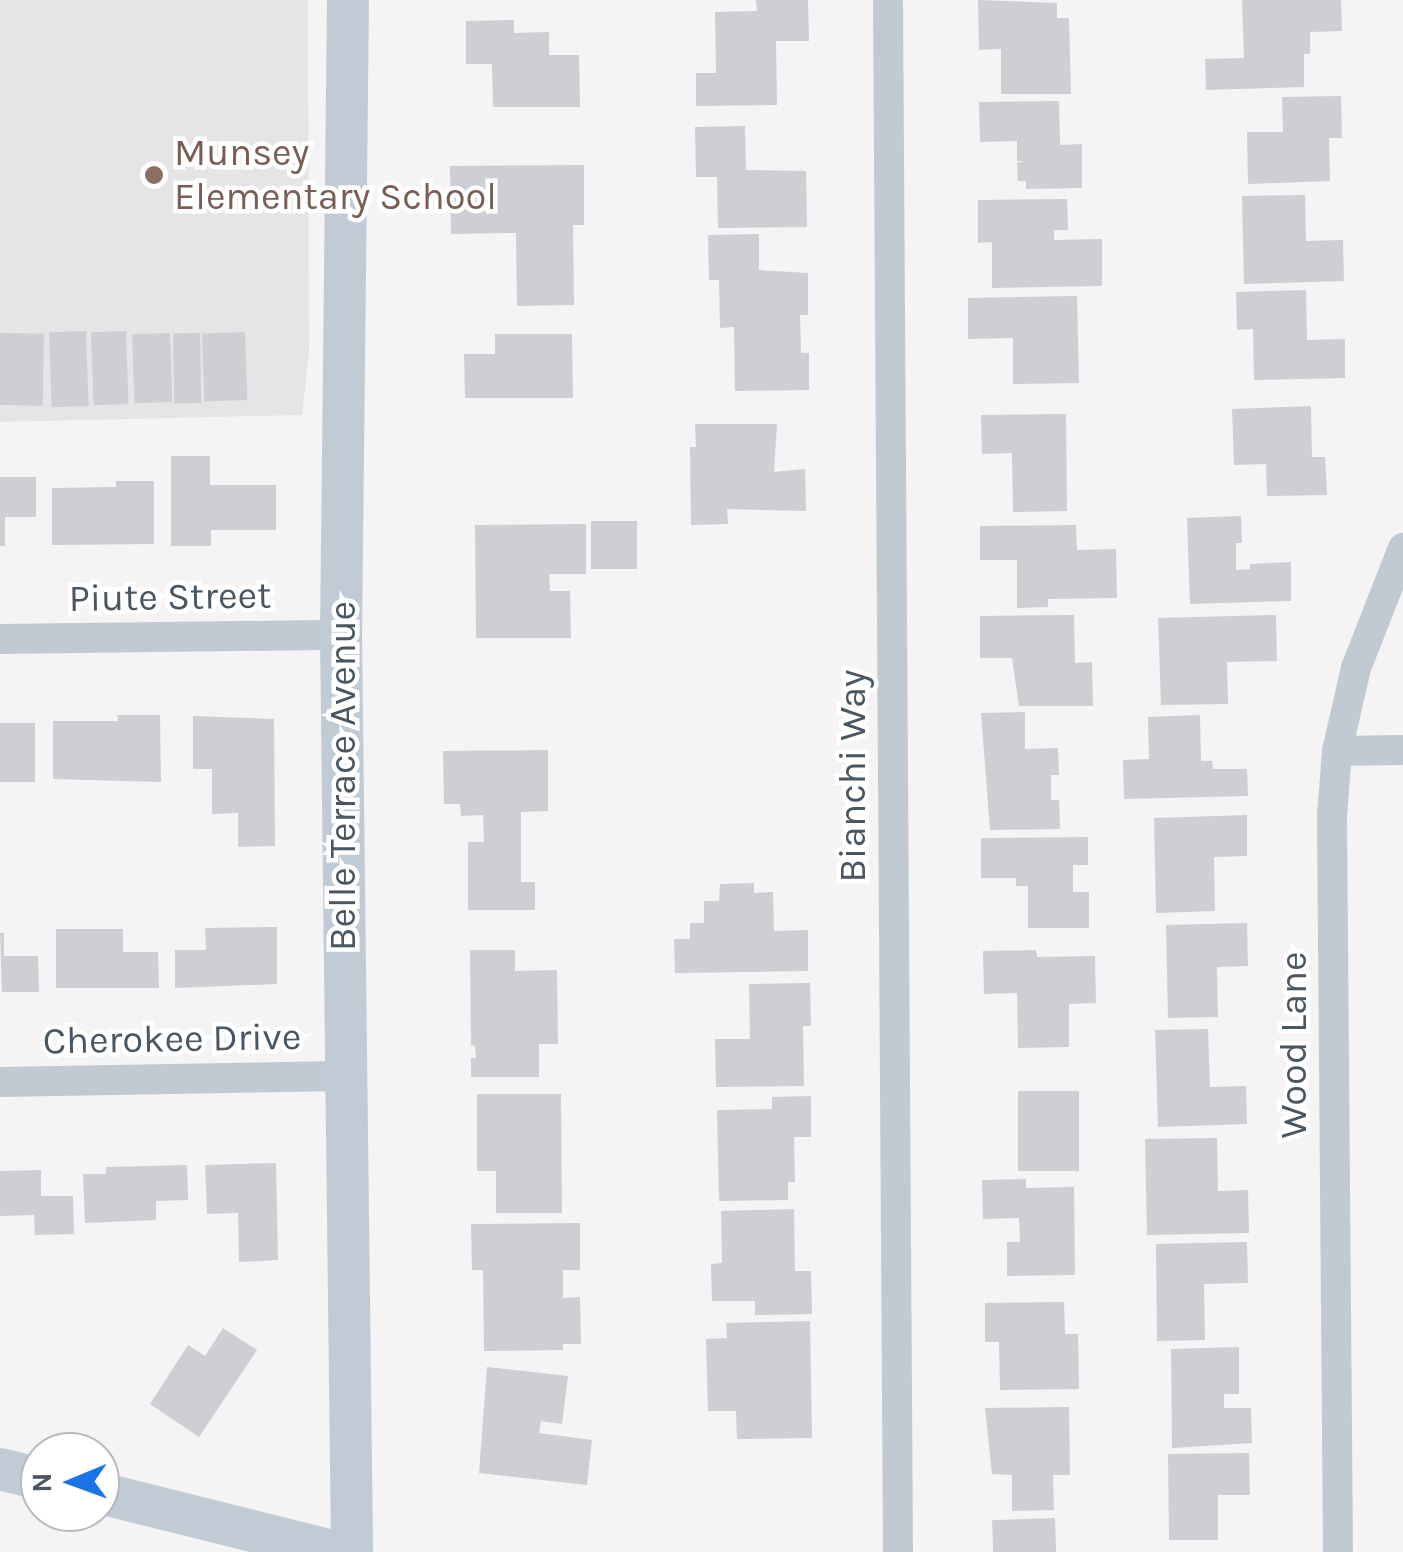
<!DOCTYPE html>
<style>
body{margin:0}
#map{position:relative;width:1403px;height:1552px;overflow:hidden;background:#f5f3f3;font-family:Karla,sans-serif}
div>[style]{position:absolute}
.education>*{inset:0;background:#e6e4e5}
.building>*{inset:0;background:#cdcfd5;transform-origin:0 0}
.street>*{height:30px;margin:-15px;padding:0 15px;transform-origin:15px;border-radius:15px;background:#c1cad2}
.secondary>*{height:42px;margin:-21px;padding:0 21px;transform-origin:21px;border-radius:21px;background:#c1cbd6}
.dots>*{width:28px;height:28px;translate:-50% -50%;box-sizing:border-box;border:5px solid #fff;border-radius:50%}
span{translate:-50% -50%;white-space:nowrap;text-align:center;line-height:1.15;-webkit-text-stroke:9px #fff;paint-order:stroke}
.education-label{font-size:38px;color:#785e54}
.left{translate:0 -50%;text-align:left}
.street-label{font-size:38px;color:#4a5661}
.north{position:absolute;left:20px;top:1432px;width:100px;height:100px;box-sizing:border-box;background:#fff;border:2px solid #b7bbc0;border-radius:50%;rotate:269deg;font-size:28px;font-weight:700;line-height:40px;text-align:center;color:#4a5661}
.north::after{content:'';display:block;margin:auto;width:35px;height:45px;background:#1a73e8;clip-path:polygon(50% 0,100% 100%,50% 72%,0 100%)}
</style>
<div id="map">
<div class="education">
<div style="clip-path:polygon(0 0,308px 0,309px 351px,302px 415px,0 422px)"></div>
</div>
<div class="building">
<div style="clip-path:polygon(756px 0,808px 0,809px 41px,776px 41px,777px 105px,696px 106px,696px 73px,716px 73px,715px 12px,757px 11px)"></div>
<div style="clip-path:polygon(978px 0,1057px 3px,1057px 18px,1069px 18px,1071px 94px,1001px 94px,1001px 49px,979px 50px)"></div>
<div style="clip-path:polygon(1242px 0,1341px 0,1342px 31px,1310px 32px,1310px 54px,1304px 54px,1304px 87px,1206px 90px,1205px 59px,1244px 58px)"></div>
<div style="clip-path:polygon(514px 20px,514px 33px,549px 32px,549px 55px,579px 55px,580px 107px,493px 107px,492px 64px,466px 64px,466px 21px)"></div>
<div style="clip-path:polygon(1341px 96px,1342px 138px,1329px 138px,1330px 181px,1248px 184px,1247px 132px,1283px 132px,1282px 97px)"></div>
<div style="clip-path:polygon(1059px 101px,1060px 145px,1082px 144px,1082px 188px,1026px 189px,1026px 181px,1018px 181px,1017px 163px,1025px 161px,1017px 161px,1017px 141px,980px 142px,979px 102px)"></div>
<div style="clip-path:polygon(745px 126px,746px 170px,806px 171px,807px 227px,718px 228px,717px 177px,696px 177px,695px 127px)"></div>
<div style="clip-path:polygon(584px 165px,584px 225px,573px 225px,574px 305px,517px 306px,516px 233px,451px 234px,450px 166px)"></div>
<div style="clip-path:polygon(1305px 195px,1306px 241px,1343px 240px,1344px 281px,1244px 284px,1242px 196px)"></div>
<div style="clip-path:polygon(1067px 199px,1068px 230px,1054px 230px,1054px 240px,1102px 239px,1102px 286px,992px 288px,992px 242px,978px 243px,978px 200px)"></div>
<div style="clip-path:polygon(759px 234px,759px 270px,808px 273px,808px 315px,800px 315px,801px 353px,809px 353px,809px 390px,735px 391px,734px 327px,720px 328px,719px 280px,709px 280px,708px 235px)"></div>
<div style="clip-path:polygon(1306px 290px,1307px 340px,1345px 339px,1345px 378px,1254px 380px,1253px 329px,1237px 330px,1236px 292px)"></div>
<div style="clip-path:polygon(1077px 296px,1079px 383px,1013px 384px,1013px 338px,968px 339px,968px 298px)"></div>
<div style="left:86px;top:331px;width:75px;height:37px;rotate:88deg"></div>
<div style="left:126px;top:331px;width:73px;height:35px;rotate:88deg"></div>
<div style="left:245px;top:332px;width:68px;height:43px;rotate:88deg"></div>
<div style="left:0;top:333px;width:44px;height:72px;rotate:1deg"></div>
<div style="left:170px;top:333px;width:69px;height:38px;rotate:88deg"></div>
<div style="left:200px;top:333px;width:70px;height:27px;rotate:89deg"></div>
<div style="clip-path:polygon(495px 334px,572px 334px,573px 398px,465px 398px,464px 354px,495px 354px)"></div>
<div style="clip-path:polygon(1311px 406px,1312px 457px,1325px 457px,1327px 495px,1267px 496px,1266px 464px,1234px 465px,1232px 409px)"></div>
<div style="clip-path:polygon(1066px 414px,1067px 511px,1013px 512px,1012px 453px,982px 454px,981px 415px)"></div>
<div style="clip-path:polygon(695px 424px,777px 424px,774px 472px,805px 469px,806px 511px,727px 509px,728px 524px,691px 525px,690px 447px,696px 447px)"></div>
<div style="clip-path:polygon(171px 456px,210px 456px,210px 485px,276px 485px,276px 530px,211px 530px,211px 546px,171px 546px)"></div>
<div style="clip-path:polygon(0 477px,36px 477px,36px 517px,5px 517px,5px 546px,0 546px)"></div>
<div style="clip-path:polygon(116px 481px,154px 481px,154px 544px,52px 545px,52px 488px,116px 487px)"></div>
<div style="clip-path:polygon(1241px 516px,1242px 543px,1236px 543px,1236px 570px,1250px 569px,1250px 564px,1291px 562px,1291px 601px,1190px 604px,1187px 518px)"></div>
<div style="left:591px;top:521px;width:46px;height:48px"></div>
<div style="clip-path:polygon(586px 524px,586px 574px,549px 574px,550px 591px,570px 591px,571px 638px,476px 638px,475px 525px)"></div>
<div style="clip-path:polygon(1076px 525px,1077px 550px,1116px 549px,1117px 598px,1048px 599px,1048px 607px,1017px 608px,1017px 560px,980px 560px,980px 526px)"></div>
<div style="clip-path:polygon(1074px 615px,1075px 663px,1092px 662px,1093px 706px,1019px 706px,1012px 658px,980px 658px,980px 616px)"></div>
<div style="clip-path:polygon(1276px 615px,1277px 661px,1227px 662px,1228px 704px,1161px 705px,1158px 618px)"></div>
<div style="clip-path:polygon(1025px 712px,1025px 749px,1058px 748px,1059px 775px,1051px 775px,1051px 800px,1059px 800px,1060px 829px,990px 830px,981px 713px)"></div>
<div style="clip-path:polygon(117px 715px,160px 715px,161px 782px,53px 779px,53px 721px,118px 721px)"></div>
<div style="clip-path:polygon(1200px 715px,1201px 761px,1212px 761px,1213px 769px,1247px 769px,1248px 796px,1124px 799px,1123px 760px,1149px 759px,1148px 717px)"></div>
<div style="clip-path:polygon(193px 716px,274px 719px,275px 846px,238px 847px,238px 813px,212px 814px,212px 769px,193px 769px)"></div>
<div style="left:0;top:723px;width:35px;height:59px"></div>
<div style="clip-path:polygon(548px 750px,548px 811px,521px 812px,521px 882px,535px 882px,535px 910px,468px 910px,468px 842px,484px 842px,483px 815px,461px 816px,460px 804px,444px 804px,443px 751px)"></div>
<div style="clip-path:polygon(1247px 815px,1247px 856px,1214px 857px,1215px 911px,1156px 913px,1154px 818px)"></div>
<div style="clip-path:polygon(1088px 837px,1088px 865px,1073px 865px,1073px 892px,1089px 892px,1089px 928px,1028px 928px,1028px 886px,1016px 886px,1016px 878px,981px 878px,981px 838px)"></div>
<div style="clip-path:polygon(754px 883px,754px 893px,773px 892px,774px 931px,808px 930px,808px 971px,675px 973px,674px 939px,690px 939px,690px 923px,704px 923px,704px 901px,719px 901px,720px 884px)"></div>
<div style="clip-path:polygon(1247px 923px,1248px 966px,1217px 967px,1218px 1017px,1168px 1018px,1166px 925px)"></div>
<div style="clip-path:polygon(277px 927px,277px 984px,175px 988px,175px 950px,206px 950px,205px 928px)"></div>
<div style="clip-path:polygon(56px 929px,123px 929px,123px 952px,158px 952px,159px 988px,56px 988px)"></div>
<div style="clip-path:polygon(0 933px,4px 933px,4px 956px,38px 956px,39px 992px,2px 992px)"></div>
<div style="clip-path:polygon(470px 950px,515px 950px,515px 971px,557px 970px,558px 1044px,539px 1044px,539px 1077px,471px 1077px,471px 1058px,476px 1058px,475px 1046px,471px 1045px)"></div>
<div style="clip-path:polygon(1036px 950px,1037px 957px,1095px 956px,1096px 1003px,1069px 1004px,1069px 1047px,1018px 1048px,1017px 993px,984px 994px,983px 951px)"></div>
<div style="clip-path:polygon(810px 983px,811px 1026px,803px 1026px,804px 1086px,716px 1087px,715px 1039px,750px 1039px,749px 984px)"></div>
<div style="clip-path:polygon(1208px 1029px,1210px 1087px,1246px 1086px,1247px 1124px,1158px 1127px,1155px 1030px)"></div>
<div style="left:1018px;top:1091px;width:61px;height:80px"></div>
<div style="clip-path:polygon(477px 1094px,561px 1094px,562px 1213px,496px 1213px,496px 1171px,477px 1171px)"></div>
<div style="clip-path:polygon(811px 1096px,811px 1137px,794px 1137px,795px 1182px,788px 1182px,788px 1200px,719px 1201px,717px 1110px,772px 1109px,772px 1097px)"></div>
<div style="clip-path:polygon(1217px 1138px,1218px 1191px,1248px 1190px,1249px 1233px,1147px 1235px,1145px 1139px)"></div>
<div style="clip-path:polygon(276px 1163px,278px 1260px,239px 1262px,238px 1213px,207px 1214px,205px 1165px)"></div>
<div style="clip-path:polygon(187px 1165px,188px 1200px,156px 1201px,156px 1220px,85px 1223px,83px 1174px,106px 1174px,106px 1167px)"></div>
<div style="clip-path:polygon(41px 1170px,41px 1196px,73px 1196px,74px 1234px,35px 1235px,34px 1215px,0 1216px,0 1171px)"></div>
<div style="clip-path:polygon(1026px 1179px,1026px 1188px,1074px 1187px,1075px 1275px,1007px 1276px,1007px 1242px,1020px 1242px,1019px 1218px,983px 1219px,982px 1180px)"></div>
<div style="clip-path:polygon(794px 1209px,795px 1271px,811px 1271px,812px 1314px,755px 1315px,755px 1301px,712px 1301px,711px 1264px,722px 1263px,721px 1211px)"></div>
<div style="clip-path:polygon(580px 1223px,580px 1270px,563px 1270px,563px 1298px,580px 1297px,581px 1344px,563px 1344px,563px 1350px,484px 1351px,483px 1270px,472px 1270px,471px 1224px)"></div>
<div style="clip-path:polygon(1247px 1242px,1248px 1283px,1204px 1284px,1205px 1340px,1157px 1341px,1156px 1244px)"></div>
<div style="clip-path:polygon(1064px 1302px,1065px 1334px,1078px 1334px,1079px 1389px,1000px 1390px,999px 1342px,985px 1342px,985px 1303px)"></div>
<div style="clip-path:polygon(810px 1321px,812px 1438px,737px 1439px,736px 1411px,708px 1411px,706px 1339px,727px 1338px,726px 1323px)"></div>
<div style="clip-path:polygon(223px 1328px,257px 1350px,199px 1437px,150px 1404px,188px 1345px,205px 1356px)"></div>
<div style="clip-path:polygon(1239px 1347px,1239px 1394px,1224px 1394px,1224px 1408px,1251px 1408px,1252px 1443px,1172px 1448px,1171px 1349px)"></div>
<div style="clip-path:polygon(487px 1367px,568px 1376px,562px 1424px,541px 1421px,539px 1433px,592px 1440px,587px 1485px,479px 1473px)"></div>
<div style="clip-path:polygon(1069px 1407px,1070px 1475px,1053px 1475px,1054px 1510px,1012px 1511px,1012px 1475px,992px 1474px,985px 1408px)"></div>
<div style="clip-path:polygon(1249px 1453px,1250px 1495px,1218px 1495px,1218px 1540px,1169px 1540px,1168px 1454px)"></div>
<div style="left:1055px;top:1518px;width:34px;height:63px;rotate:88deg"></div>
</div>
<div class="street">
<div style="left:888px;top:0;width:1552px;rotate:89.63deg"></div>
<div style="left:0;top:639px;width:341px;rotate:-0.7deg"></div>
<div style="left:1337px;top:751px;width:66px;rotate:-0.9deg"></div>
<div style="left:0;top:1082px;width:344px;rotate:-1deg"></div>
<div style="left:1338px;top:1552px;width:737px;rotate:-90.47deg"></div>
<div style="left:1332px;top:815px;width:64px;rotate:-85.5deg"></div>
<div style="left:1337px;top:751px;width:85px;rotate:-77.1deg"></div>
<div style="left:1356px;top:668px;width:129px;rotate:-68.6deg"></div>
</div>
<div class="secondary">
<div style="left:348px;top:0;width:635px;rotate:90.63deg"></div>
<div style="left:341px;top:635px;width:917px;rotate:89.31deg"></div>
<div style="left:0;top:1469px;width:41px;rotate:14deg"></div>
<div style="left:100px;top:1493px;width:244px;rotate:14deg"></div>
</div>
<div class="dots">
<div style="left:154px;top:175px;background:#8d6e63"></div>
</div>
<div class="education-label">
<span class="left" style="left:174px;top:175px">Munsey<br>Elementary School</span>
</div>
<div class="street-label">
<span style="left:170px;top:597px;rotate:-1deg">Piute Street</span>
<span style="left:343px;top:776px;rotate:-90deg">Belle Terrace Avenue</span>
<span style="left:853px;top:776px;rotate:-90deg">Bianchi Way</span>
<span style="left:172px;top:1039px;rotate:-1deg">Cherokee Drive</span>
<span style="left:1294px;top:1045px;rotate:-90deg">Wood Lane</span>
</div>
<div class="north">N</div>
</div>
